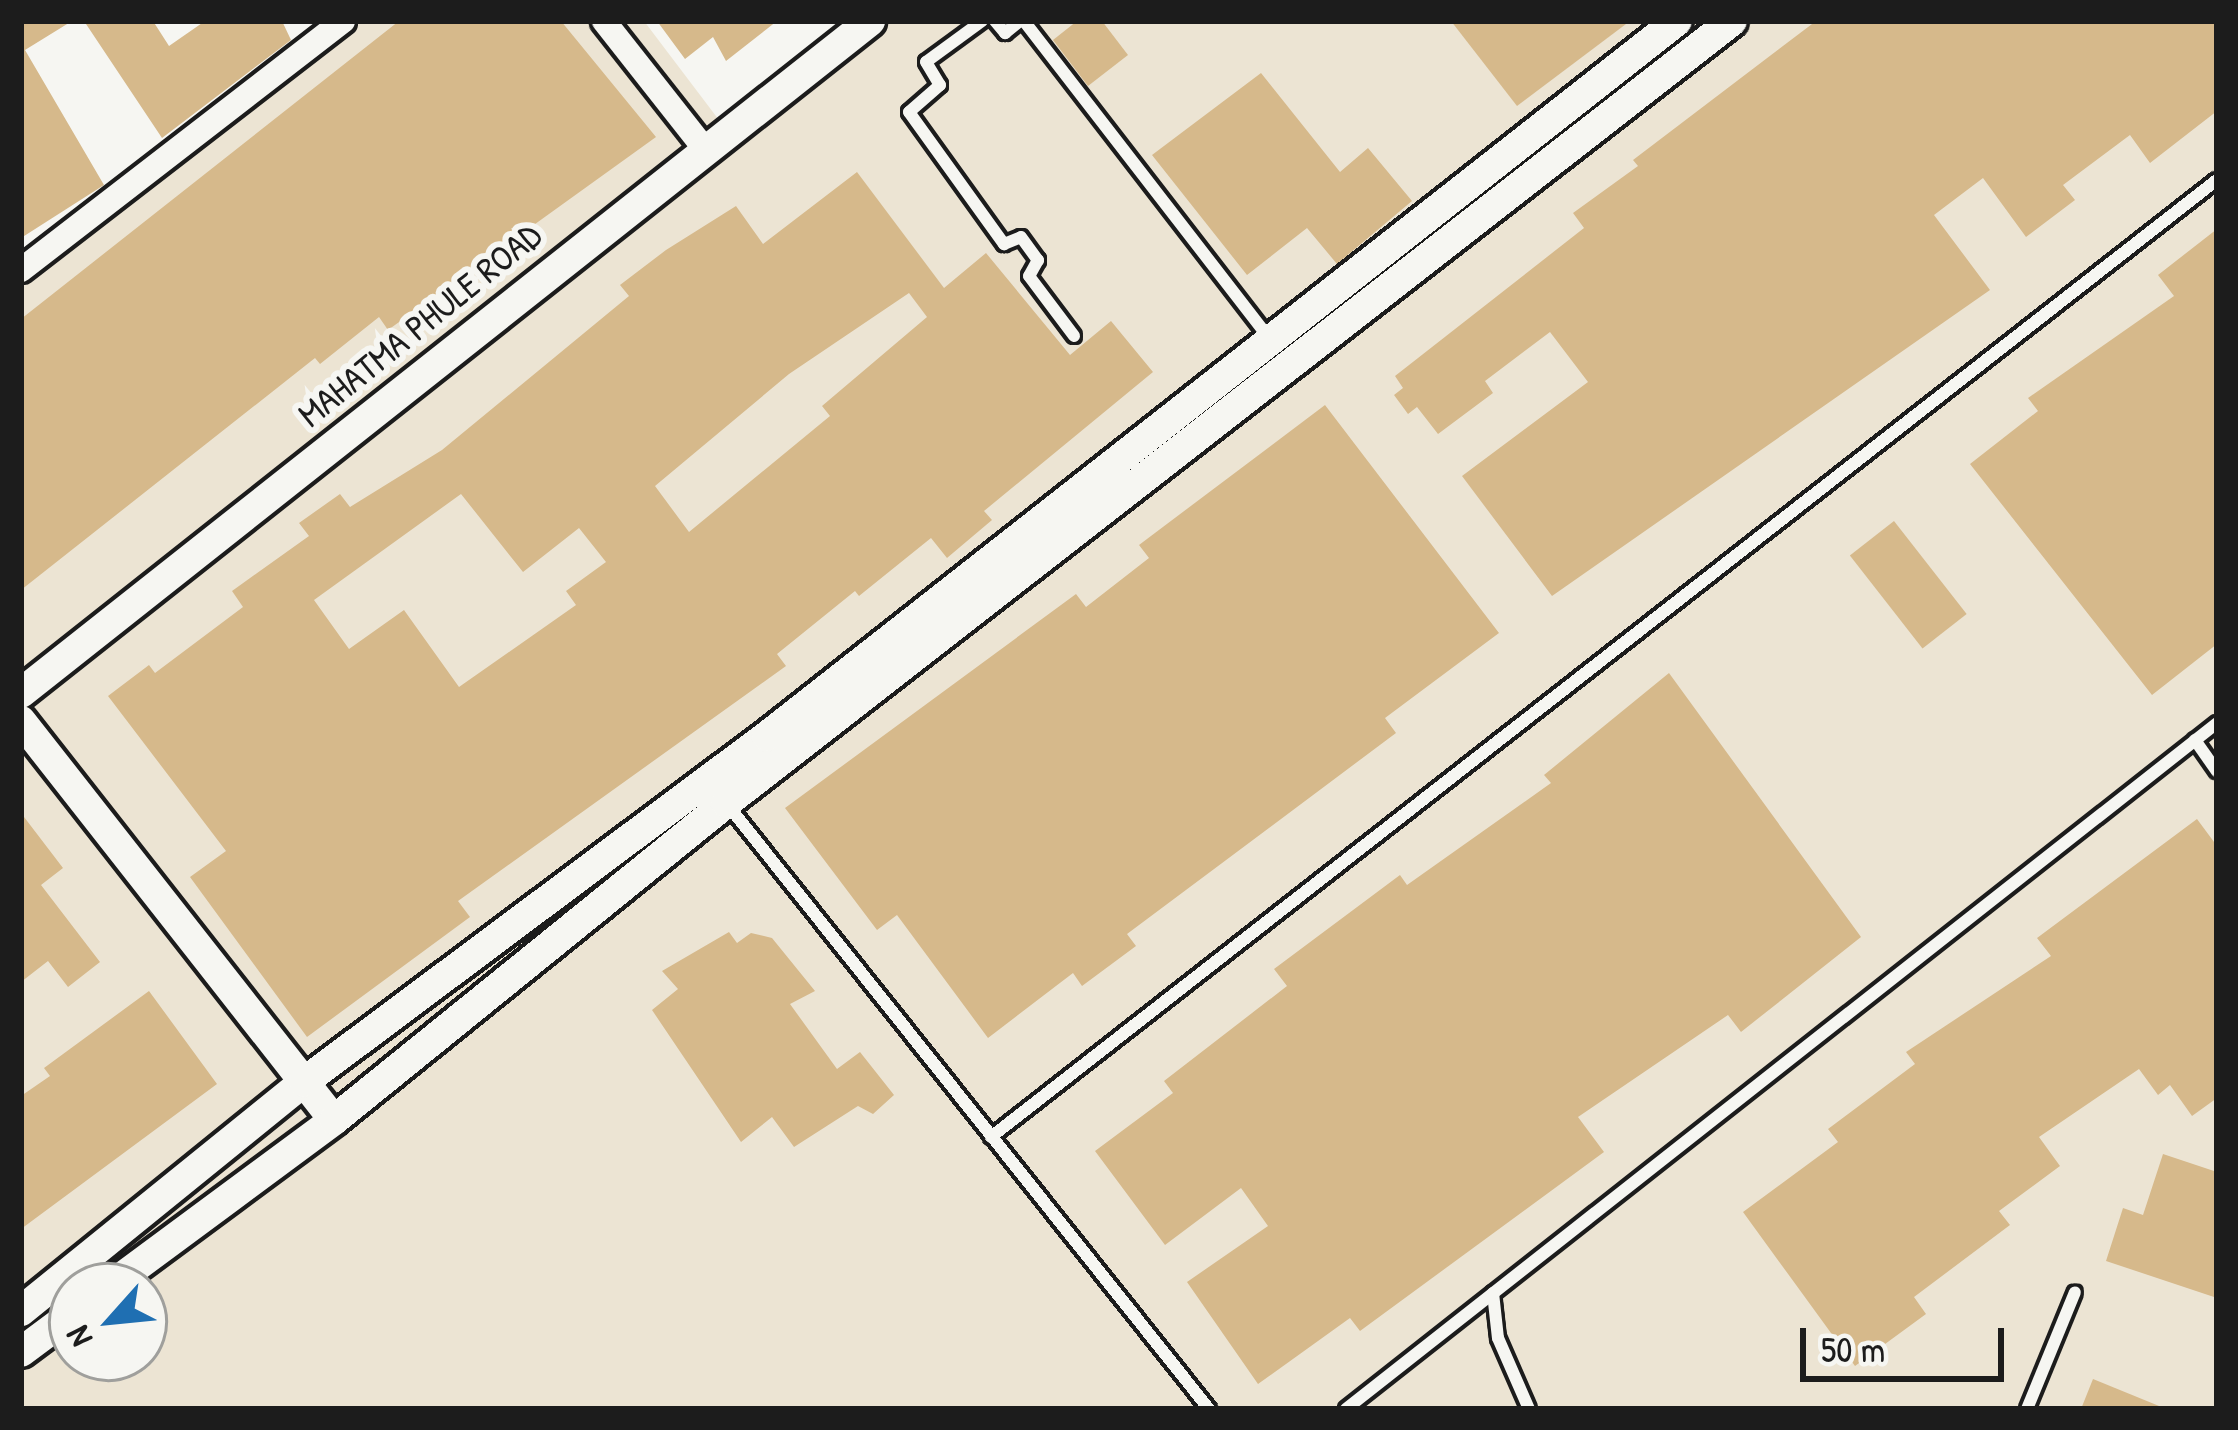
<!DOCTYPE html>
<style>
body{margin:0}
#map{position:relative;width:2238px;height:1430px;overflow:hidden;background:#f6f6f2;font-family:"Patrick Hand",sans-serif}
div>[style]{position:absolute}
.built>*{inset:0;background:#ece4d3}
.building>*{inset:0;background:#d6b98b;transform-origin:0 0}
.roads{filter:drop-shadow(3px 0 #1c1c1c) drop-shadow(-3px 0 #1c1c1c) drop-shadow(0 3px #1c1c1c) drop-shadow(0 -3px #1c1c1c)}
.service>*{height:12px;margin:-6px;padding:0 6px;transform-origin:6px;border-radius:6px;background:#f6f6f2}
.minor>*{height:24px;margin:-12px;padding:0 12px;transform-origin:12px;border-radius:12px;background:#f6f6f2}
.tertiary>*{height:30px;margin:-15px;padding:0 15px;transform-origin:15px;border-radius:15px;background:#f6f6f2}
span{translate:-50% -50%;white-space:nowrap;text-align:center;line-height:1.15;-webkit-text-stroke:12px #f6f6f2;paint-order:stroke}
.street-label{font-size:36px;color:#1c1c1c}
.frame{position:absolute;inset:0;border:24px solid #1c1c1c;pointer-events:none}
.north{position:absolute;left:48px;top:1262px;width:120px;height:120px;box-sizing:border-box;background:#f6f6f2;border:3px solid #9f9f9c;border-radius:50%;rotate:243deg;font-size:33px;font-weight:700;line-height:48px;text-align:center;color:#1c1c1c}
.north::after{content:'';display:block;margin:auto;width:42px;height:54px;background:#1f6fb2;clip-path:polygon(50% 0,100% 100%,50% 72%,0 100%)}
.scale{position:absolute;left:1800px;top:1328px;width:204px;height:54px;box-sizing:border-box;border:6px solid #1c1c1c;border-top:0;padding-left:15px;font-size:36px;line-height:42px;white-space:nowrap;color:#1c1c1c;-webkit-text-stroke:9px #f6f6f2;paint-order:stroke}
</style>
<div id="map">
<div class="built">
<div style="clip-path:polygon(evenodd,336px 21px,644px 21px,725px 128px,860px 21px,2217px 21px,2217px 1409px,21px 1409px,21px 250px,336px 21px,72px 1286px,144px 1286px,144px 1358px,72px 1358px,72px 1286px)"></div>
</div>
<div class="building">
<div style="clip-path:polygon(21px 21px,72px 21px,25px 50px,104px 185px,21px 238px)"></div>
<div style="clip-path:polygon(84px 21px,153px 21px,169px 46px,205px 21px,282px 21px,291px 40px,162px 138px)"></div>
<div style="clip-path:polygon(399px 21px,561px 21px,656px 137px,388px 330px,379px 317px,320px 364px,315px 358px,21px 590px,21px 319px)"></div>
<div style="clip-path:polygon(657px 21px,777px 21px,726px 61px,713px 37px,685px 59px)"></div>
<div style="clip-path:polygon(1077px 21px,1102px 21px,1128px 55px,1088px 86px,1053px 40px)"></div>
<div style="clip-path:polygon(1451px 21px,1630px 21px,1517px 106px)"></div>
<div style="clip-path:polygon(1816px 21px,2217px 21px,2217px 111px,2150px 163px,2130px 135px,2063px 185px,2075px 200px,2026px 237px,1983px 178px,1934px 215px,1990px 290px,1552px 596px,1462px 476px,1588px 382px,1550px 332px,1485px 381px,1493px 393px,1438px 434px,1417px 407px,1408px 414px,1394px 395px,1403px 388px,1395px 376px,1584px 228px,1573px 213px,1638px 166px,1633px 160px)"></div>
<div style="clip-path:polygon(1261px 73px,1340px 172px,1368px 148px,1412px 201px,1337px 264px,1307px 228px,1247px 275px,1152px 155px)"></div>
<div style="clip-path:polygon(evenodd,857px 172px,944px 288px,986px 253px,1070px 355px,1111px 321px,1153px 372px,984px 511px,992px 520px,947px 558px,931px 538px,859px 596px,855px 591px,777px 654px,786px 666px,458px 901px,470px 917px,307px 1037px,190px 877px,226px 851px,108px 696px,149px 665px,155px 673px,243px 607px,232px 591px,309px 536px,299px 523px,340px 494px,350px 507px,442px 450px,629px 296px,620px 285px,666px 250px,736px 206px,763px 244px,857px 172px,909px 293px,927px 317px,822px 406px,830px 416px,689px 532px,655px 486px,789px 374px,909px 293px,857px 172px,461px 494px,523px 572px,579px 528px,606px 562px,566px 591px,576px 605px,459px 687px,404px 610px,349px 649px,314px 600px,461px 494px)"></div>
<div style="clip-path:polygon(2217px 229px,2217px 644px,2152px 695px,1970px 464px,2038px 411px,2028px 398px,2174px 296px,2158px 275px)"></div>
<div style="clip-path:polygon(1325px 405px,1499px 633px,1385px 718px,1396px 733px,1127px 934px,1136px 946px,1082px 986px,1073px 973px,988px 1038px,897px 915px,877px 930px,785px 808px,1076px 594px,1086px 607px,1149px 558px,1139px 545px)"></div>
<div style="left:1894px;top:521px;width:118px;height:56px;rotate:52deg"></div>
<div style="clip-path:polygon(1669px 673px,1861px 937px,1741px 1032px,1728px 1015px,1578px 1117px,1604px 1152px,1360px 1331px,1350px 1318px,1258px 1384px,1187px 1282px,1268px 1226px,1241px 1188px,1165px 1245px,1095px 1151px,1173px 1093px,1164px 1081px,1287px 986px,1274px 969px,1400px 875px,1407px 885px,1551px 783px,1544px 775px)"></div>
<div style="clip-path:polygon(21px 813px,63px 868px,41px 885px,100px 962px,68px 987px,48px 961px,21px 982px)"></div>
<div style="clip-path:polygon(2197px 819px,2217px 846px,2217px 1098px,2192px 1116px,2170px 1085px,2158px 1095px,2139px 1069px,2039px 1137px,2060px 1166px,1999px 1211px,2010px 1225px,1914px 1297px,1926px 1314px,1855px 1366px,1743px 1212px,1838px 1142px,1828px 1129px,1915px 1064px,1906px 1052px,2051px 956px,2037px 938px)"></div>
<div style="clip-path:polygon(729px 932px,737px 943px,751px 933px,772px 938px,815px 991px,790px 1004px,837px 1069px,860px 1052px,894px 1095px,873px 1114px,858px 1106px,794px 1147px,772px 1117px,741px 1142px,652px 1010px,678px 989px,662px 971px)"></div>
<div style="clip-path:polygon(149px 991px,217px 1084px,21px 1229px,21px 1096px,50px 1076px,44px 1068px)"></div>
<div style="clip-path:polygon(2163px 1154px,2217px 1172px,2217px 1298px,2106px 1261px,2123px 1208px,2143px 1215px)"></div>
<div style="clip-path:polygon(2093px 1379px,2164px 1408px,2164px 1409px,2081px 1409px)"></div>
</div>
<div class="roads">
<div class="service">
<div style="left:982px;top:21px;width:69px;rotate:143.8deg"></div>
<div style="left:926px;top:62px;width:27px;rotate:59deg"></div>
<div style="left:940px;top:85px;width:41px;rotate:138.9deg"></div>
<div style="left:909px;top:112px;width:163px;rotate:54.3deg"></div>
<div style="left:1004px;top:244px;width:18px;rotate:-22deg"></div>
<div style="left:1021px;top:237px;width:29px;rotate:54deg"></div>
<div style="left:1038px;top:260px;width:18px;rotate:119deg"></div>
<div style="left:1029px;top:276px;width:75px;rotate:53.1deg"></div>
<div style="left:995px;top:21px;width:16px;rotate:50deg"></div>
<div style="left:1005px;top:33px;width:19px;rotate:-39deg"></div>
<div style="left:1024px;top:21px;width:401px;rotate:52.3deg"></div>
<div style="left:2195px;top:740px;width:38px;rotate:55deg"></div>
<div style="left:727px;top:804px;width:774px;rotate:51.46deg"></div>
<div style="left:991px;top:1137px;width:1555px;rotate:-37.98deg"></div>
<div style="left:1493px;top:1293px;width:45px;rotate:83.7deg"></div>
<div style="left:1498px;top:1338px;width:77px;rotate:66.4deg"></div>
<div style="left:1346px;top:1409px;width:1109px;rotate:-38.22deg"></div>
<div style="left:2027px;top:1409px;width:126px;rotate:-67.7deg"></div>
</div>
<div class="minor">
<div style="left:604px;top:21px;width:160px;rotate:51.8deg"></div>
<div style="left:21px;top:270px;width:407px;rotate:-37.7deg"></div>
</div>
<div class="tertiary">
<div style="left:21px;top:693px;width:1083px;rotate:-38.36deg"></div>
<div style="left:21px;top:721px;width:507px;rotate:51.89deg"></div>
<div style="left:110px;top:1286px;width:279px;rotate:-36.5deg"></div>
<div style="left:334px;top:1120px;width:504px;rotate:-38.96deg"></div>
<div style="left:726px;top:803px;width:1274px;rotate:-37.86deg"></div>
<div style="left:21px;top:1311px;width:364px;rotate:-39deg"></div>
<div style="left:304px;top:1082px;width:578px;rotate:-36.77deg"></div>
<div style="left:767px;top:736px;width:1157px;rotate:-38.16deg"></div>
<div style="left:21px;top:1352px;width:64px;rotate:-36.7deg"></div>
</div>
</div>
<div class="street-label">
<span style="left:419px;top:324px;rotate:-39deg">MAHATMA PHULE ROAD</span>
</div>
<div class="frame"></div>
<div class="north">N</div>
<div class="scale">50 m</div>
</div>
